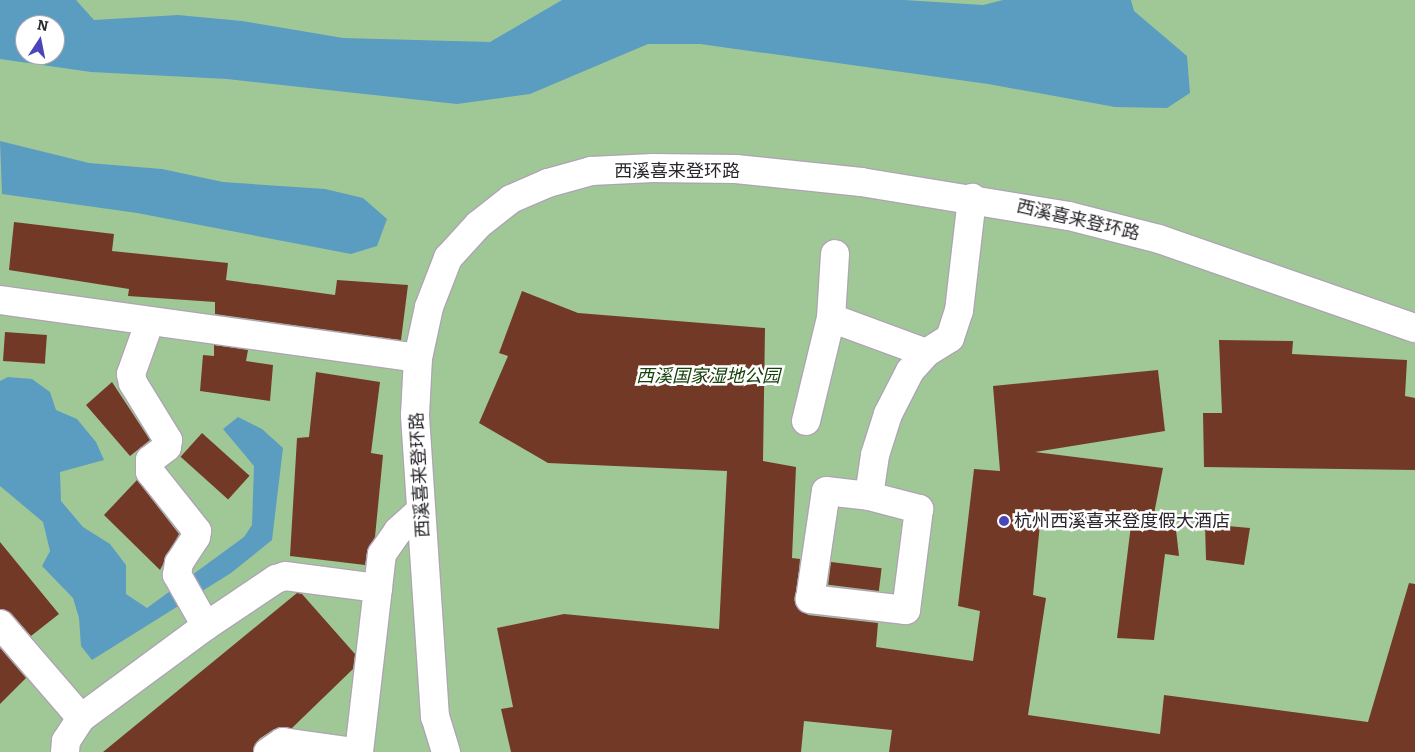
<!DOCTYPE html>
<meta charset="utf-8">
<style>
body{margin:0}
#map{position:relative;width:1415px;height:752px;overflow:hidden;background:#ebe0f0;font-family:Bitter,"Noto Sans SC",serif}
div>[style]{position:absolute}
.green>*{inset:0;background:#a0c897}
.water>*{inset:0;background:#5b9cc1}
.building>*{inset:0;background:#733927;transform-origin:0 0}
.roads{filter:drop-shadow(1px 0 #aea4b3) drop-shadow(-1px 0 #aea4b3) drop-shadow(0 1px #aea4b3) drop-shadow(0 -1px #aea4b3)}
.minor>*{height:28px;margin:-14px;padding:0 14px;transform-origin:14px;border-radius:14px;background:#fff}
.dots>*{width:14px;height:14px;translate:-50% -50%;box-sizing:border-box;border:2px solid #fff;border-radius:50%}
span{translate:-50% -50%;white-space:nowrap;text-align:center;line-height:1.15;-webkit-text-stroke:5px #fff;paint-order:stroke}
.street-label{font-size:18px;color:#2a262c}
.park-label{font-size:18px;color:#16400b;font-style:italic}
.poi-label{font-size:18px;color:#2a262c}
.left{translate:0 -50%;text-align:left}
.north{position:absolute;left:15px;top:15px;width:50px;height:50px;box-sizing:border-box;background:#fff;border:1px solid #aaa8ab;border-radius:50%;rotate:11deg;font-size:14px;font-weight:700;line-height:20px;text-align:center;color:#2a262c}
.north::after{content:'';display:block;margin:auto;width:18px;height:22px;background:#4c44ba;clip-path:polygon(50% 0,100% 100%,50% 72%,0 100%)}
</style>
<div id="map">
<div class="green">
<div style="clip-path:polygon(evenodd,0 0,1415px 0,1415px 752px,0 752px,0 0,25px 25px,55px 25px,55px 55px,25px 55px,25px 25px)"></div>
</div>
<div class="water">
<div style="clip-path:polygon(evenodd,0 0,76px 0,94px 20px,178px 15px,242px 21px,343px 38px,490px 42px,562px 0,904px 0,983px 5px,1003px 0,1131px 0,1134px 11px,1187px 56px,1190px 93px,1167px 108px,1115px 107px,988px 84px,700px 44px,648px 44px,530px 94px,457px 104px,227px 79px,91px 72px,0 59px,0 0,25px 25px,55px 25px,55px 55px,25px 55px,25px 25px)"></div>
<div style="clip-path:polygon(0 141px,89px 163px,162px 169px,223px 182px,325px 189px,363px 198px,387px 219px,377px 246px,351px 254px,137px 213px,2px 194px)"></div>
<div style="clip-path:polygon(8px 377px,32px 379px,50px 392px,56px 410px,77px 419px,96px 442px,104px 460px,60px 472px,61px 501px,83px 527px,110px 544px,126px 565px,126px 594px,147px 608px,244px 537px,252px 525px,254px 466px,223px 429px,238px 417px,262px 429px,283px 448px,272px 540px,231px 573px,92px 660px,81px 646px,79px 618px,73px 598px,42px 566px,50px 551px,43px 522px,0 486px,0 381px)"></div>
</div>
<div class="building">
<div style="clip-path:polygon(14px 222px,114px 234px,112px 251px,228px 263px,226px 280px,335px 295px,337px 280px,408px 285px,401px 340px,215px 314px,215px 302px,128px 296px,129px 289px,9px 270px)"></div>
<div style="clip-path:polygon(522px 291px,578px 313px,765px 328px,763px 461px,796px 467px,792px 558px,800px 559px,796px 605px,808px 615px,878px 623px,876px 647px,973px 661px,980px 611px,958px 606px,974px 469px,1000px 471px,993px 386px,1158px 370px,1165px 431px,1035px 452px,1163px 468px,1153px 519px,1175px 521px,1179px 556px,1165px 554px,1154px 640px,1117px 638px,1131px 525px,1041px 514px,1033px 595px,1046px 598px,1028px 715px,1160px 734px,1164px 695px,1368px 722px,1409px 583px,1415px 584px,1415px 752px,889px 752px,892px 730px,804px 721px,801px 752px,511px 752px,501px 709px,513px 707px,497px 628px,564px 614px,719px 629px,727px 471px,548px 463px,479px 423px,508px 356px,499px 353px)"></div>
<div style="left:5px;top:332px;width:42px;height:29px;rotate:4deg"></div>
<div style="clip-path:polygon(1219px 340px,1293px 341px,1292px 354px,1407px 360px,1405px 396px,1415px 398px,1415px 470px,1204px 467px,1203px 413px,1222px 413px)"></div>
<div style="clip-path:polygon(214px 345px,248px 350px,246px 361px,273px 365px,270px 401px,200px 391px,203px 355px,214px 356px)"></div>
<div style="clip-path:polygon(316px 372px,380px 382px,371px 453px,383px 455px,375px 537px,367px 552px,365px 565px,290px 556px,297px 438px,309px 437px)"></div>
<div style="clip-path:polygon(112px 382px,150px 440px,130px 456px,86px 405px)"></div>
<div style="left:202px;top:433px;width:64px;height:32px;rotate:42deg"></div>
<div style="clip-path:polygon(137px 480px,179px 534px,160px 570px,104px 515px)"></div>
<div style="clip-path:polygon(1205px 524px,1250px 528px,1244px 565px,1206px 560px)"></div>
<div style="clip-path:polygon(0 542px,59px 614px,31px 636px,11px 613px,0 609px)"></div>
<div style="left:831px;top:562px;width:51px;height:23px;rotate:7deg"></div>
<div style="clip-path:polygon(297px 593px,302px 594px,355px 654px,353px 669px,292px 728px,274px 729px,259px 739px,253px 752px,103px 752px)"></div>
<div style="clip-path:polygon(0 648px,26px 678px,0 704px)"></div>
</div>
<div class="roads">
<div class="minor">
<div style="left:0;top:300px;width:422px;rotate:7.9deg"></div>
<div style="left:831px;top:318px;width:101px;rotate:20.2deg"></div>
<div style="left:806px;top:421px;width:106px;rotate:-76.4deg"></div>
<div style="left:831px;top:318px;width:64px;rotate:-86.4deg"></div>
<div style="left:826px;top:491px;width:43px;rotate:6.6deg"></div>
<div style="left:869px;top:496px;width:52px;rotate:14.6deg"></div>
<div style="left:919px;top:509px;width:102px;rotate:97.3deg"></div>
<div style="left:906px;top:610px;width:97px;rotate:-173.5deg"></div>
<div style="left:810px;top:599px;width:109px;rotate:-81.6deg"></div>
<div style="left:869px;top:496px;width:41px;rotate:-81.7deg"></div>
<div style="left:875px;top:455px;width:43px;rotate:-72.4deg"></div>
<div style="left:888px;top:414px;width:48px;rotate:-62.9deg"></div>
<div style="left:910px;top:371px;width:24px;rotate:-48deg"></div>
<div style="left:926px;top:353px;width:28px;rotate:-32deg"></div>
<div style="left:950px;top:338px;width:28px;rotate:-72deg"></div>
<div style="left:959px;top:311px;width:114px;rotate:-83.4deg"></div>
<div style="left:0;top:624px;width:124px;rotate:49.2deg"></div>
<div style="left:81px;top:718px;width:155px;rotate:-36.4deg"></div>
<div style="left:206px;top:626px;width:59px;rotate:-119.6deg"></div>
<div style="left:177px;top:575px;width:12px;rotate:-81deg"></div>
<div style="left:179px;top:563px;width:31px;rotate:-57deg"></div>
<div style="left:196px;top:537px;width:6px;rotate:-81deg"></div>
<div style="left:197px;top:531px;width:75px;rotate:-128.5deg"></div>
<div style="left:150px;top:472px;width:12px;rotate:-90deg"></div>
<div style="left:150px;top:460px;width:21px;rotate:-37deg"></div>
<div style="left:167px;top:447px;width:7px;rotate:-82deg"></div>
<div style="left:168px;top:440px;width:67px;rotate:-121.6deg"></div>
<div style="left:133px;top:383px;width:9px;rotate:-103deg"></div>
<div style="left:131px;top:374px;width:56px;rotate:-70.3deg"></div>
<div style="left:206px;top:626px;width:84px;rotate:-33.9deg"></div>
<div style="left:276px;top:579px;width:9px;rotate:-18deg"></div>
<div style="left:285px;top:576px;width:94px;rotate:7.4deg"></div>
<div style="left:65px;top:752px;width:11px;rotate:-85deg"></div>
<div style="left:66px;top:741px;width:27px;rotate:-57deg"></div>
<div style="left:268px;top:752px;width:18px;rotate:-34deg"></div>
<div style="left:283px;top:742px;width:72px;rotate:8deg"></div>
<div style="left:359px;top:752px;width:199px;rotate:-83.4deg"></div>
<div style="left:382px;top:554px;width:28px;rotate:-55deg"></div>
<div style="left:398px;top:531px;width:31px;rotate:-42deg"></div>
<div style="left:446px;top:752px;width:37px;rotate:-107deg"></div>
<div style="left:435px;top:717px;width:303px;rotate:-93.8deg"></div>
<div style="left:415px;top:415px;width:57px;rotate:-87deg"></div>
<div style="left:418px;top:358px;width:52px;rotate:-77.8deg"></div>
<div style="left:429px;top:307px;width:53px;rotate:-68.8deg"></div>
<div style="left:448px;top:258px;width:45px;rotate:-47.7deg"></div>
<div style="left:478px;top:225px;width:42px;rotate:-38.2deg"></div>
<div style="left:511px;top:199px;width:40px;rotate:-23.4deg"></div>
<div style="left:548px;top:183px;width:45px;rotate:-15.6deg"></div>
<div style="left:591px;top:171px;width:62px;rotate:-2.8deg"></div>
<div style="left:653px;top:168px;width:83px;rotate:0.7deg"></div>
<div style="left:736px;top:169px;width:126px;rotate:5.9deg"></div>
<div style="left:861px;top:182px;width:211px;rotate:9.3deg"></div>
<div style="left:1069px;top:216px;width:93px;rotate:14.3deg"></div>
<div style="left:1159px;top:239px;width:271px;rotate:19.2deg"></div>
</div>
</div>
<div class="dots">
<div style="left:1004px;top:521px;background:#4c44ba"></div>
</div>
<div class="street-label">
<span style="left:677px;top:171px">西溪喜来登环路</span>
<span style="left:1078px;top:220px;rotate:13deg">西溪喜来登环路</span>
<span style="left:420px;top:475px;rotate:-93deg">西溪喜来登环路</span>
</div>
<div class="park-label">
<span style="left:708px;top:376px">西溪国家湿地公园</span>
</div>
<div class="poi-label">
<span class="left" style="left:1014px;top:521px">杭州西溪喜来登度假大酒店</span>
</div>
<div class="north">N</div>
</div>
